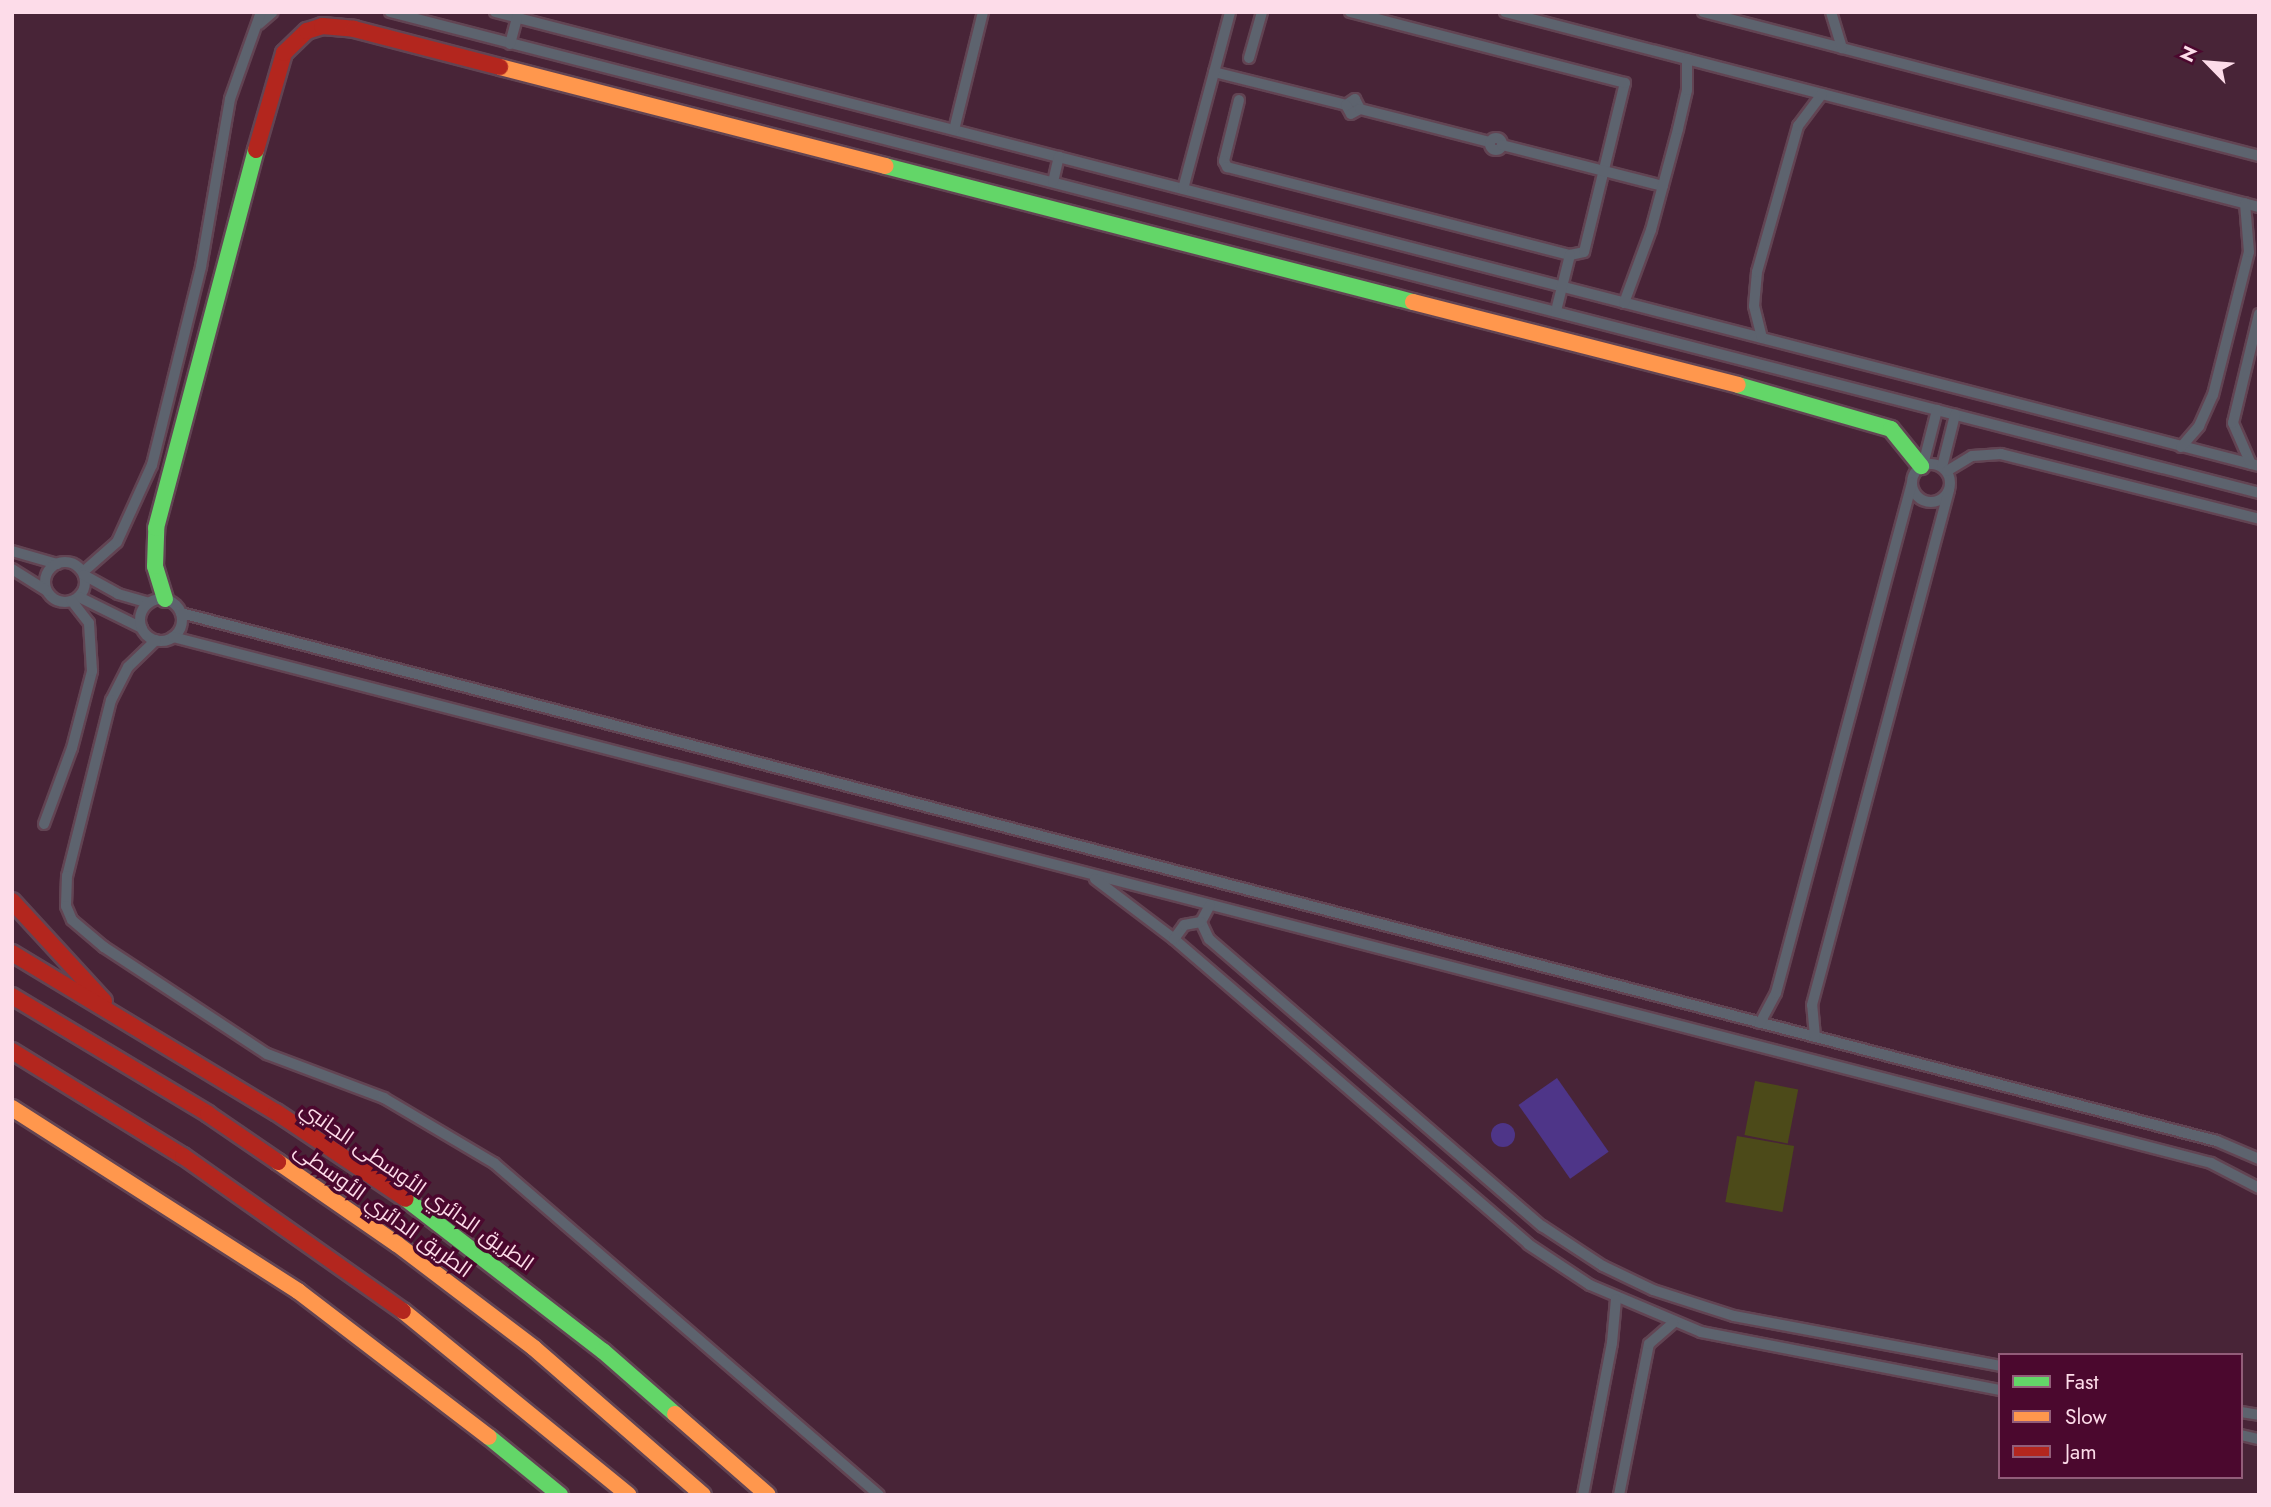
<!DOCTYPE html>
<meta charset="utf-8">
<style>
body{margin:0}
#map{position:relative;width:2271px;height:1507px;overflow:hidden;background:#482437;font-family:Jost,Cairo,sans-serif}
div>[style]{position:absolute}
.green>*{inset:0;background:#4c4a19;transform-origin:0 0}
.water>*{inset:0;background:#4e3588;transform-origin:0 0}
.round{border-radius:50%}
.roads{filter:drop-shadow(2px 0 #624453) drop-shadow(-2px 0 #624453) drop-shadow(0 2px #624453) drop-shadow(0 -2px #624453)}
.street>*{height:10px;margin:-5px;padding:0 5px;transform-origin:5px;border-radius:5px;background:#5d636e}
.street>.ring{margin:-5px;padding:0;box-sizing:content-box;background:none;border:10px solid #5d636e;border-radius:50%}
.fast>*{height:16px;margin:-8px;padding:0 8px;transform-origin:8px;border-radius:8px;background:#63d668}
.slow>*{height:16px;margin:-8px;padding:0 8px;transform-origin:8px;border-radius:8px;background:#ff974d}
.jam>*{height:16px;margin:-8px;padding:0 8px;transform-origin:8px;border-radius:8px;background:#b3261e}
span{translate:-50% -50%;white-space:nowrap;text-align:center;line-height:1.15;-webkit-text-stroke:7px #4b082e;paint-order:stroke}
.street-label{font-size:21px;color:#fddce9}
.frame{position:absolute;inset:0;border:14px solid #fddce9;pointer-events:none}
.legend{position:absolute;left:1998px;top:1353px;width:245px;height:126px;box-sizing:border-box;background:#4b082e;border:2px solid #925d79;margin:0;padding:9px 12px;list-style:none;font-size:21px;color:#fddce9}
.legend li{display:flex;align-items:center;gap:14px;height:35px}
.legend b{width:35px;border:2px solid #925d79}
.north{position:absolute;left:2173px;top:28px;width:70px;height:70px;-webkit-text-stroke:5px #4b082e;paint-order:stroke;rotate:295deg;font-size:19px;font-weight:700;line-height:28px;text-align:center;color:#fddce9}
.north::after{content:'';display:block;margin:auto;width:24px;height:32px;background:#fddce9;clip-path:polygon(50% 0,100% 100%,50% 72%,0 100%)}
</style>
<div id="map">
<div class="green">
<div style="left:1755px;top:1081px;width:44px;height:55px;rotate:11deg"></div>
<div style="left:1737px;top:1136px;width:58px;height:67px;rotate:10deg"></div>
</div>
<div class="water">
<div style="left:1557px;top:1078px;width:90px;height:47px;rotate:55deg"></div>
<div class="round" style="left:1491px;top:1123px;width:24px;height:24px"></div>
</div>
<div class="roads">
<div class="street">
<div style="left:390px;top:12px;width:1930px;rotate:14.43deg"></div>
<div style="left:495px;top:12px;width:1821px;rotate:14.43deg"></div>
<div style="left:1505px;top:12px;width:779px;rotate:14.5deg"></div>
<div style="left:1703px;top:12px;width:574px;rotate:14.52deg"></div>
<div style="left:1831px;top:12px;width:38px;rotate:73deg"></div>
<div style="left:259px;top:24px;width:18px;rotate:-41deg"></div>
<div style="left:510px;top:44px;width:27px;rotate:-75deg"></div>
<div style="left:1249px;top:58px;width:48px;rotate:-74.2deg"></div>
<div style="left:1214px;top:72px;width:136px;rotate:14deg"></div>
<div style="left:1239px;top:100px;width:63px;rotate:103.8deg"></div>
<div style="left:1224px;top:161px;width:7px;rotate:63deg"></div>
<div style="left:1227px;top:167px;width:354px;rotate:14.4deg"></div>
<div style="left:1570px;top:255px;width:14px;rotate:-12deg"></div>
<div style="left:1584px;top:252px;width:174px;rotate:-76.4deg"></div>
<div style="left:1625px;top:83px;width:284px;rotate:-165.5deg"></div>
<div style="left:1360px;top:109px;width:11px;rotate:-117deg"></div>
<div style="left:1355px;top:99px;width:11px;rotate:146deg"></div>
<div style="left:1346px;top:105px;width:10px;rotate:61deg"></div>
<div style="left:1351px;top:114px;width:10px;rotate:-29deg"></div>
<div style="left:1360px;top:109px;width:133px;rotate:14.3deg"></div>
<div style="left:954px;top:130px;width:122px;rotate:-76.2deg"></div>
<div class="ring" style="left:1490px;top:138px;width:2px;height:2px"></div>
<div style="left:1502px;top:145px;width:166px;rotate:14.3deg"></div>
<div style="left:1053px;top:182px;width:26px;rotate:-77deg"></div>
<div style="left:1183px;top:189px;width:183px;rotate:-75.1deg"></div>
<div style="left:1624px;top:303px;width:78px;rotate:-69.7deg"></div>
<div style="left:1651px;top:230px;width:105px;rotate:-75deg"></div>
<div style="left:1678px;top:129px;width:40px;rotate:-77deg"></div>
<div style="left:1687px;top:90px;width:31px;rotate:-90deg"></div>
<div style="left:1556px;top:311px;width:58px;rotate:-76deg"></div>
<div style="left:1762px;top:338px;width:33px;rotate:-104deg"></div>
<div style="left:1754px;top:306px;width:34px;rotate:-85deg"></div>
<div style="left:1757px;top:272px;width:152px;rotate:-74.3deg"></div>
<div style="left:1798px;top:126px;width:40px;rotate:-53deg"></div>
<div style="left:2181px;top:447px;width:28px;rotate:-49deg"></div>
<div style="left:2199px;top:426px;width:34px;rotate:-66deg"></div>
<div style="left:2213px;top:395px;width:147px;rotate:-75.9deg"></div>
<div style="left:2249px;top:252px;width:49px;rotate:-94.7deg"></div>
<div class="ring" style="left:1912px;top:464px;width:28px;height:28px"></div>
<div style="left:2251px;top:464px;width:45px;rotate:-113.7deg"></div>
<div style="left:2233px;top:423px;width:112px;rotate:-76.6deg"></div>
<div style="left:1923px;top:465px;width:57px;rotate:-75.7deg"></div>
<div style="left:1942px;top:467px;width:54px;rotate:-76deg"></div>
<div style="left:1947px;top:471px;width:29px;rotate:-31deg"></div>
<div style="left:1972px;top:456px;width:29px;rotate:-4deg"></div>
<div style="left:2001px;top:454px;width:266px;rotate:14.1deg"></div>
<div style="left:12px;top:551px;width:47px;rotate:16.1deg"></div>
<div class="ring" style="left:45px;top:562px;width:30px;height:30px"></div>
<div style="left:12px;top:569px;width:41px;rotate:32.2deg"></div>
<div style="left:83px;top:572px;width:45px;rotate:-41.4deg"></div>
<div style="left:117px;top:542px;width:85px;rotate:-65.6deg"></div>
<div style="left:152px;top:465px;width:204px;rotate:-76.1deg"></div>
<div style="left:201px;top:267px;width:170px;rotate:-80.2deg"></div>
<div style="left:230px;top:99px;width:92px;rotate:-70.4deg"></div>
<div style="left:84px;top:575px;width:39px;rotate:29deg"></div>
<div style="left:118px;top:594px;width:32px;rotate:16deg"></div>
<div style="left:79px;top:597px;width:70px;rotate:26.2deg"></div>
<div class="ring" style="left:140px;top:599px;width:32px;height:32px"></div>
<div style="left:181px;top:613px;width:2103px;rotate:14.54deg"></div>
<div style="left:2217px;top:1141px;width:46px;rotate:23.2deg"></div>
<div style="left:173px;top:637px;width:2105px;rotate:14.47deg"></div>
<div style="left:2211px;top:1163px;width:54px;rotate:27.5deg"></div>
<div style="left:156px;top:640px;width:39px;rotate:136deg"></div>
<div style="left:128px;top:667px;width:37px;rotate:117deg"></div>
<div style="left:111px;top:700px;width:181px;rotate:104deg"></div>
<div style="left:67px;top:876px;width:30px;rotate:92deg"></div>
<div style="left:66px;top:906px;width:15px;rotate:67deg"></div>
<div style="left:72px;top:920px;width:42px;rotate:40.2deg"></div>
<div style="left:104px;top:947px;width:195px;rotate:33.3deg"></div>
<div style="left:267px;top:1054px;width:125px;rotate:20.6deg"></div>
<div style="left:384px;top:1098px;width:128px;rotate:30.6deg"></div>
<div style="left:494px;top:1163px;width:508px;rotate:40.77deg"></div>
<div style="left:44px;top:824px;width:81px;rotate:-69.8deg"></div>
<div style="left:72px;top:748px;width:80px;rotate:-75.4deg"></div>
<div style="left:92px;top:671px;width:48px;rotate:-93.6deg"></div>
<div style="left:89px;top:623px;width:28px;rotate:-128deg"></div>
<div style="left:1095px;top:879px;width:99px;rotate:37.2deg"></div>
<div style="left:1174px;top:939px;width:467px;rotate:40.7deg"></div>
<div style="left:1528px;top:1244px;width:74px;rotate:33.5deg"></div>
<div style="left:1590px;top:1285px;width:121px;rotate:22.9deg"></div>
<div style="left:1701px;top:1332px;width:305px;rotate:11deg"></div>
<div style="left:1210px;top:905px;width:19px;rotate:118deg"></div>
<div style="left:1201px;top:922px;width:19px;rotate:65deg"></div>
<div style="left:1209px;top:939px;width:440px;rotate:40.8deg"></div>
<div style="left:1542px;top:1226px;width:73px;rotate:33.3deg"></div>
<div style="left:1603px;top:1266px;width:55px;rotate:25.6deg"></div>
<div style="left:1653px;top:1290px;width:85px;rotate:17.8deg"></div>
<div style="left:1734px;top:1316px;width:271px;rotate:10.6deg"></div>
<div style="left:1174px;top:939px;width:17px;rotate:-54deg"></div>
<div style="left:1184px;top:925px;width:17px;rotate:-10deg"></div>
<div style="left:1760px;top:1023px;width:34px;rotate:-62deg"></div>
<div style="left:1776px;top:993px;width:528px;rotate:-75.07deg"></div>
<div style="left:1815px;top:1037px;width:32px;rotate:-95deg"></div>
<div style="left:1812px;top:1005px;width:533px;rotate:-75.1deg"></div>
<div style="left:2241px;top:1412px;width:18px;rotate:9deg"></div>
<div style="left:2241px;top:1435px;width:18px;rotate:13deg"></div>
<div style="left:1583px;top:1495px;width:155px;rotate:-79.2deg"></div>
<div style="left:1612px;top:1343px;width:44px;rotate:-84.8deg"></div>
<div style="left:1619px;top:1495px;width:154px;rotate:-78.8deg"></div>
<div style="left:1649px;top:1344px;width:32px;rotate:-41deg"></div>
</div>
<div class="fast">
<div style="left:885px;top:166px;width:545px;rotate:14.44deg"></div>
<div style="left:1738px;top:385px;width:159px;rotate:16deg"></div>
<div style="left:1891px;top:429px;width:48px;rotate:51deg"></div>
<div style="left:165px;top:599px;width:34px;rotate:-107deg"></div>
<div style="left:155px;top:566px;width:38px;rotate:-88deg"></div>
<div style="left:156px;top:528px;width:391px;rotate:-75.2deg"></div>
<div style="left:406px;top:1199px;width:249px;rotate:37.7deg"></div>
<div style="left:603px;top:1351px;width:96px;rotate:41.2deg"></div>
<div style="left:489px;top:1437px;width:92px;rotate:39.2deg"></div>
</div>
<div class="slow">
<div style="left:500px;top:67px;width:398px;rotate:14.4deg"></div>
<div style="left:1413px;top:302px;width:335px;rotate:14.3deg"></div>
<div style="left:12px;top:1108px;width:340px;rotate:32.6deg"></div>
<div style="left:298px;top:1291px;width:240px;rotate:37.4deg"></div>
<div style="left:278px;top:1162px;width:145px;rotate:34.6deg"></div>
<div style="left:397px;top:1244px;width:172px;rotate:37.2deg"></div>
<div style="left:534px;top:1348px;width:224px;rotate:41deg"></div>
<div style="left:403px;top:1311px;width:291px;rotate:39.2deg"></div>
<div style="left:675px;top:1414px;width:123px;rotate:41.1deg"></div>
</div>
<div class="jam">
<div style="left:256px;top:150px;width:101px;rotate:-73.9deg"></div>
<div style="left:284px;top:53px;width:32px;rotate:-44deg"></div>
<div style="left:307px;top:31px;width:16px;rotate:-18deg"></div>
<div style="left:322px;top:26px;width:32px;rotate:5deg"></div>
<div style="left:354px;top:29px;width:151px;rotate:14.6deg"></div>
<div style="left:12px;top:901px;width:136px;rotate:47.4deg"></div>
<div style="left:12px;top:953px;width:308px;rotate:31.1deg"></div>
<div style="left:276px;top:1112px;width:156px;rotate:33.8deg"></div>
<div style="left:12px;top:996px;width:229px;rotate:31deg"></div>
<div style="left:208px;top:1114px;width:85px;rotate:34.4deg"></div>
<div style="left:12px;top:1051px;width:201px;rotate:31.6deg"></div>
<div style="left:183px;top:1156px;width:269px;rotate:35.2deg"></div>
</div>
</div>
<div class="street-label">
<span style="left:417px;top:1186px;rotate:35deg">الطريق الدائري الأوسطى الجانبي</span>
<span style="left:383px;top:1210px;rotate:36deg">الطريق الدائري الأوسطى</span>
</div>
<div class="frame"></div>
<ul class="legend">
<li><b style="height:9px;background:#63d668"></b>Fast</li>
<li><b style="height:9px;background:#ff974d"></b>Slow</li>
<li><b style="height:9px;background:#b3261e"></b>Jam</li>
</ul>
<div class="north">N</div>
</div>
